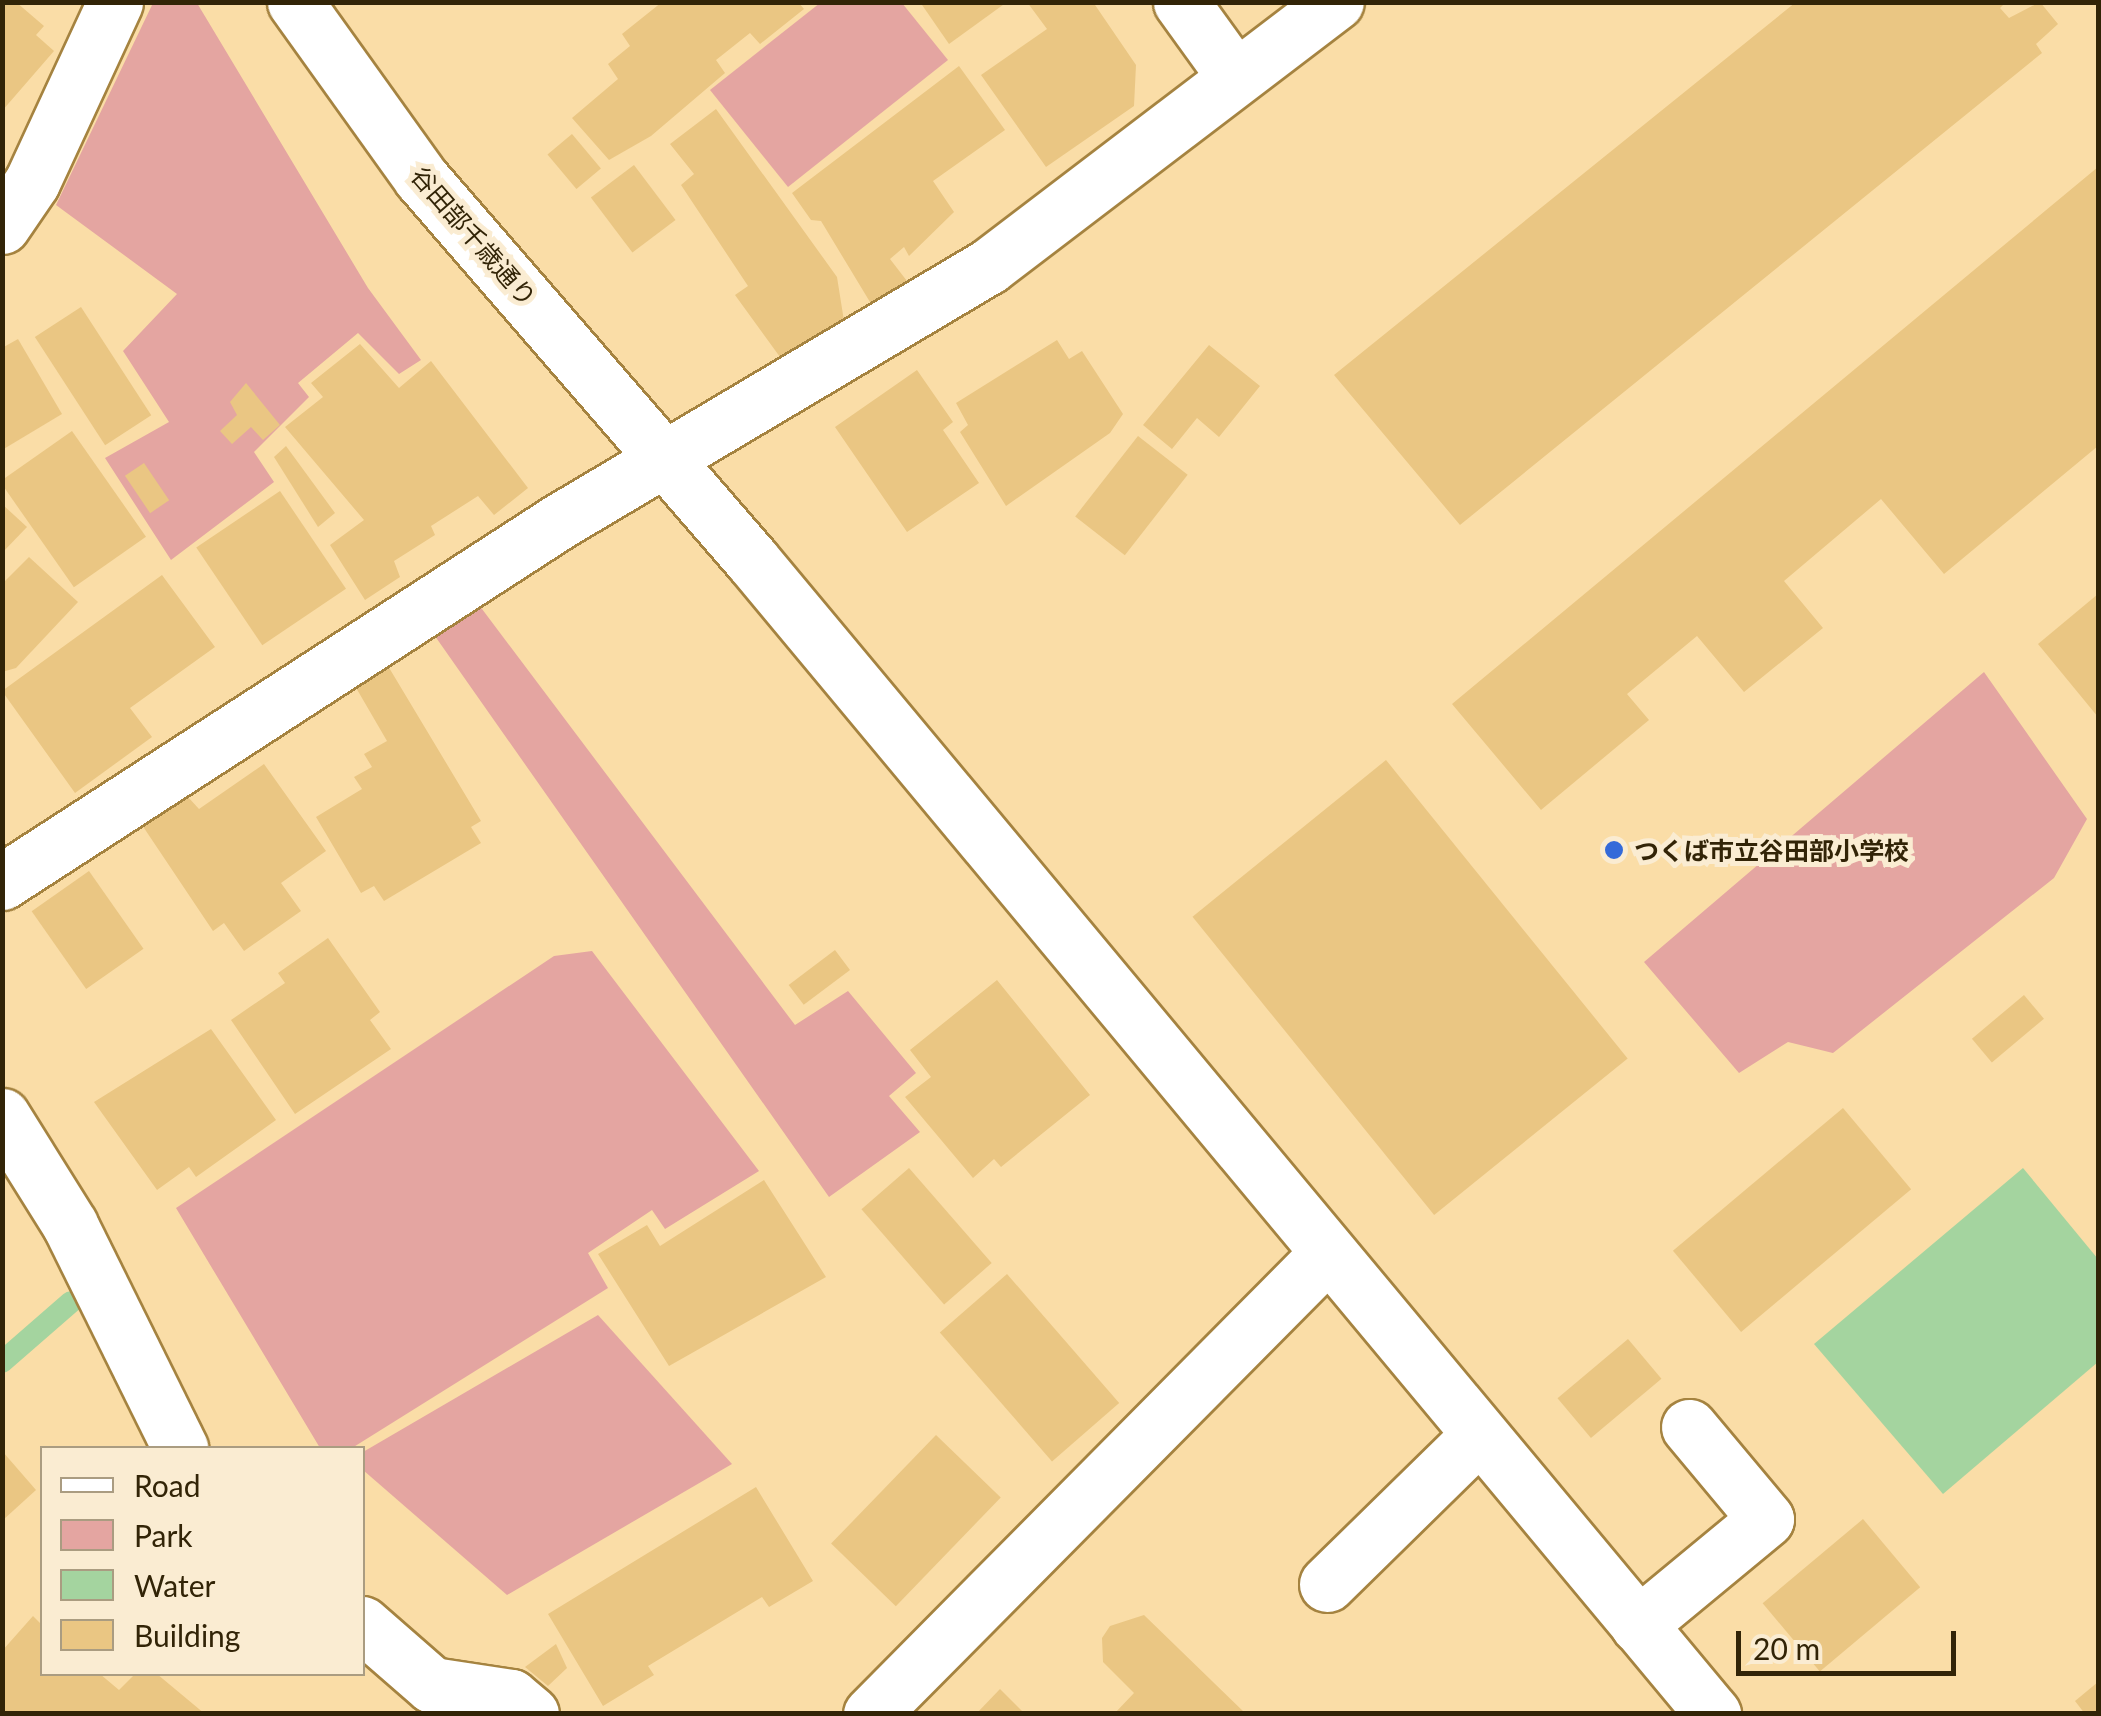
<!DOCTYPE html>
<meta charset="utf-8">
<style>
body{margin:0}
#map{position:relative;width:2101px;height:1716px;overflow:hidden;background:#fadda7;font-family:Lato,"Noto Sans JP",sans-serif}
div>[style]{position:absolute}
.green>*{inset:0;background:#e4a5a1}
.water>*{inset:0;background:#a4d49f}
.stream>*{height:22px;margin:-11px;padding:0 11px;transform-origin:11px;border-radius:11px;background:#a4d49f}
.building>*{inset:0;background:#eac683;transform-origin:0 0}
.roads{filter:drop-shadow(2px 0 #a58340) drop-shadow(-2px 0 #a58340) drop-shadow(0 2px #a58340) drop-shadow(0 -2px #a58340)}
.minor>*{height:55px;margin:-27.5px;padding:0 27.5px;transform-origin:27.5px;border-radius:27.5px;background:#fff}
.dots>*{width:28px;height:28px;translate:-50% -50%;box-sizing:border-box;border:5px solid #faecd2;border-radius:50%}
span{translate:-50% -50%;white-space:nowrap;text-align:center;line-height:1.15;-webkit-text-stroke:10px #faecd2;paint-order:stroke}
.street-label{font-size:25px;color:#322407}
.poi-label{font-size:25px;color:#322407;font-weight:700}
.left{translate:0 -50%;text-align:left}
.frame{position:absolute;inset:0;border:5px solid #322407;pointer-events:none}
.legend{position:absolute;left:40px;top:1446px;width:325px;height:230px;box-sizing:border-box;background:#faecd2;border:2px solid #aa9c81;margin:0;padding:12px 18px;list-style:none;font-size:30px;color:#322407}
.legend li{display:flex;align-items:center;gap:20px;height:50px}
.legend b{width:50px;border:2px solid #aa9c81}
.scale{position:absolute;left:1736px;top:1631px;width:220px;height:45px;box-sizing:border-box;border:5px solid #322407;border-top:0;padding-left:12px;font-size:30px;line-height:35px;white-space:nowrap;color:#322407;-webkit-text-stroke:8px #faecd2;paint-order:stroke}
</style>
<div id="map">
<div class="green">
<div style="clip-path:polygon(153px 3px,197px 3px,368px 288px,421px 360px,399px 374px,358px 333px,298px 383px,309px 397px,254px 452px,274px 482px,171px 560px,105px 458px,169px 422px,123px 351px,177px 294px,56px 205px)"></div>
<div style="clip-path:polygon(820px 3px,902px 3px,948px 60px,788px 187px,710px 90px)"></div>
<div style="clip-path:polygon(476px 601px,795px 1025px,848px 991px,916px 1073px,889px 1096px,920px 1132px,829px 1197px,430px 629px)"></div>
<div style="clip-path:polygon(1984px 672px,2087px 819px,2054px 878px,1833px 1053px,1788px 1042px,1739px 1073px,1644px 962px)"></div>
<div style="clip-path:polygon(592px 951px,759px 1171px,665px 1229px,652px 1210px,588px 1253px,608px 1288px,352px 1448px,320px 1448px,176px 1208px,554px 956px)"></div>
<div style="clip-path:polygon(598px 1315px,732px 1464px,507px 1595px,363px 1470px,363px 1452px)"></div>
</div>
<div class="water">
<div style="clip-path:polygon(2023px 1168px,2098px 1259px,2098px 1362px,1943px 1494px,1814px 1344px)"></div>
</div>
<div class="stream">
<div style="left:2px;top:1362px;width:91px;rotate:-41deg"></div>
</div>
<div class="building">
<div style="clip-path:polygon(2px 2px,16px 2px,44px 26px,36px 35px,54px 51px,2px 111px)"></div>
<div style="clip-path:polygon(662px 2px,798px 2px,804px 9px,760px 44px,750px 33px,716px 60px,725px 73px,651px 136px,609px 160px,572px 118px,618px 79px,608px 64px,630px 46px,622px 34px)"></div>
<div style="clip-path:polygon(920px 2px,1007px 2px,949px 44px)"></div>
<div style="clip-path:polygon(1027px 2px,1093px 2px,1136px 65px,1134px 106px,1046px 167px,981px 75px,1047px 29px)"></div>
<div style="clip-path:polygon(1796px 2px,2006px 2px,2000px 8px,2009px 18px,2040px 2px,2058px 24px,2036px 44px,2042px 53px,1460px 525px,1334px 375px)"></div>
<div style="clip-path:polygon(959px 66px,1005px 130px,933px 181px,954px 212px,909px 256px,904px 247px,890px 259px,907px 281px,873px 307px,821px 221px,811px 220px,792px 193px)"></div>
<div style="clip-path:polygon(716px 109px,837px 277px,844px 321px,780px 357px,735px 295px,748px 286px,681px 185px,694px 174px,670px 144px)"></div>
<div style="left:572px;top:134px;width:45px;height:32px;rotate:50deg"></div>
<div style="left:634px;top:165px;width:69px;height:54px;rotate:53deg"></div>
<div style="clip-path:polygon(2098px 167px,2098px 446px,1944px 574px,1881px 499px,1784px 581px,1823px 628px,1744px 692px,1697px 636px,1627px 694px,1649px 720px,1541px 810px,1452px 704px)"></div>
<div style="left:81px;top:307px;width:129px;height:55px;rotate:57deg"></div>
<div style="clip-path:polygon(18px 339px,62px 414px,2px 450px,2px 348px)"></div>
<div style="clip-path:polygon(1057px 340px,1069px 359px,1082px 351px,1123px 414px,1110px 433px,1006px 506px,960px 432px,968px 425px,956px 403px)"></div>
<div style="clip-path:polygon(360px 344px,399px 388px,431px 361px,528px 488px,494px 515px,478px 496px,431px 526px,435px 535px,394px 561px,400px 577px,365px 600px,330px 545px,364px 520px,285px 427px,323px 397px,311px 383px)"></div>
<div style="clip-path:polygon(1209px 345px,1260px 386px,1219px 437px,1197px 418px,1172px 449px,1143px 425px)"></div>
<div style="clip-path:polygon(917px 370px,953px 422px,943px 430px,979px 483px,907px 532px,835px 427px)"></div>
<div style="clip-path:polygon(246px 383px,280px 425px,263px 440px,251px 427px,232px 444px,220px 431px,237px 415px,230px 402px)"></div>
<div style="left:72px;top:431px;width:129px;height:88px;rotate:55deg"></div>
<div style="left:1138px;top:436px;width:63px;height:102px;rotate:38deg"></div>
<div style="clip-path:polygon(286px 446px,335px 513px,318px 527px,274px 457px)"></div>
<div style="left:144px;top:463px;width:45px;height:23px;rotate:56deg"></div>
<div style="left:280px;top:491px;width:118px;height:101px;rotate:56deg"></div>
<div style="clip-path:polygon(2px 504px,27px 527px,2px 553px)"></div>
<div style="clip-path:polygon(29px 557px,78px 602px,16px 668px,2px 672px,2px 584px)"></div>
<div style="clip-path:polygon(162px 575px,215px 647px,130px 708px,152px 737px,75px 793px,2px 691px)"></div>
<div style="clip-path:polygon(2098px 594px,2098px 717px,2038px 644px)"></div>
<div style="clip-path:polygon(388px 666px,481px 821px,471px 827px,481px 843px,384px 901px,374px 886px,361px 893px,316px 817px,362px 789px,354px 777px,372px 767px,364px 754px,387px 741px,355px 686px)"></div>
<div style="left:1386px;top:760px;width:384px;height:249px;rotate:51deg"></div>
<div style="clip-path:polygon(264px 764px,326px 851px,281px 883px,301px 911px,244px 951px,224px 923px,213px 931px,142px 825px,188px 797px,199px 809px)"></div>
<div style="left:89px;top:871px;width:95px;height:70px;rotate:55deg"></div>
<div style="clip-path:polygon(328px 938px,380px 1012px,370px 1020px,391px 1049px,295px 1114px,231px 1020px,285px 983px,278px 973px)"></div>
<div style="left:835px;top:950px;width:25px;height:58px;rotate:53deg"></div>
<div style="clip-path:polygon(997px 980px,1090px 1095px,1001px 1167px,994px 1159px,973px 1178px,905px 1097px,931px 1077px,910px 1050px)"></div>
<div style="left:2024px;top:995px;width:31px;height:68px;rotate:50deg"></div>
<div style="clip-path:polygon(211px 1029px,276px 1120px,196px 1177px,189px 1167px,157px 1190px,94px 1102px)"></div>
<div style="left:1843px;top:1108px;width:106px;height:222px;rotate:50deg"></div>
<div style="left:909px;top:1168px;width:126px;height:63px;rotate:49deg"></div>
<div style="clip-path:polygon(764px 1180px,826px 1277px,669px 1366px,598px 1254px,647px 1225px,660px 1246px)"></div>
<div style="left:1007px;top:1274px;width:171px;height:89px;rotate:49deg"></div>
<div style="left:1628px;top:1339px;width:52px;height:92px;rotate:50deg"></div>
<div style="left:936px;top:1435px;width:90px;height:151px;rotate:44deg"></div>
<div style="clip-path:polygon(3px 1452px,36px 1490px,3px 1520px)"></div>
<div style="clip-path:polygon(756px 1487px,813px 1581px,769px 1607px,762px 1597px,648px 1666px,654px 1675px,603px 1706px,548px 1614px)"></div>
<div style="left:1863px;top:1519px;width:89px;height:131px;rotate:50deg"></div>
<div style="clip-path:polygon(1144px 1615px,1246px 1714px,1114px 1714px,1134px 1693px,1103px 1662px,1102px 1638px,1110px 1626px)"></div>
<div style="clip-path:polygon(33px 1616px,42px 1625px,42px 1674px,100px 1674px,119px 1690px,135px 1674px,157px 1674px,205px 1714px,2px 1714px,2px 1651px)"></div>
<div style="clip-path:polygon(556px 1644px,567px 1668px,548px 1686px,525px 1667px)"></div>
<div style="clip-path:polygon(2098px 1682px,2098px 1714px,2085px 1714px,2075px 1701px)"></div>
<div style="clip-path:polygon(1000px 1689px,1025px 1714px,976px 1714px)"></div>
</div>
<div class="roads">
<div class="minor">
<div style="left:295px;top:2px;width:216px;rotate:54.4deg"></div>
<div style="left:421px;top:178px;width:505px;rotate:49.09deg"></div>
<div style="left:752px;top:560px;width:1502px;rotate:50.21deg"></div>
<div style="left:1181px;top:2px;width:92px;rotate:54.2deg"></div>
<div style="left:2px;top:226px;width:53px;rotate:-55.7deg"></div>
<div style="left:32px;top:182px;width:198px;rotate:-65.2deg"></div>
<div style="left:2px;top:882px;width:662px;rotate:-32.92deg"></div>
<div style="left:558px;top:522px;width:501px;rotate:-30.71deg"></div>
<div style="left:989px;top:266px;width:436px;rotate:-37.3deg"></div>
<div style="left:2px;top:1116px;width:128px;rotate:58deg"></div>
<div style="left:70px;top:1225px;width:249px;rotate:63.7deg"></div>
<div style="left:1327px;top:1584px;width:211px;rotate:-44.4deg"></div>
<div style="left:362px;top:1624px;width:93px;rotate:41.1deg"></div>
<div style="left:432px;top:1685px;width:80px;rotate:8.6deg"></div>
<div style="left:511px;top:1697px;width:26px;rotate:40deg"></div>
<div style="left:1638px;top:1625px;width:166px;rotate:-39.6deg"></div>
<div style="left:1766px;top:1519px;width:120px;rotate:-129.9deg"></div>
<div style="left:871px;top:1714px;width:646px;rotate:-45.25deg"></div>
</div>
</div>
<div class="dots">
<div style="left:1614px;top:850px;background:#346ad9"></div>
</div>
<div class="street-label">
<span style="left:474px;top:236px;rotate:49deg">谷田部千歳通り</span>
</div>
<div class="poi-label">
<span class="left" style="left:1634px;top:850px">つくば市立谷田部小学校</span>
</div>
<div class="frame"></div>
<ul class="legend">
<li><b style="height:12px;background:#fff"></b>Road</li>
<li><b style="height:28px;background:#e4a5a1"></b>Park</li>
<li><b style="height:28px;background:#a4d49f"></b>Water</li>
<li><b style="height:28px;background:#eac683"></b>Building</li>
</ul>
<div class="scale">20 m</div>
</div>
